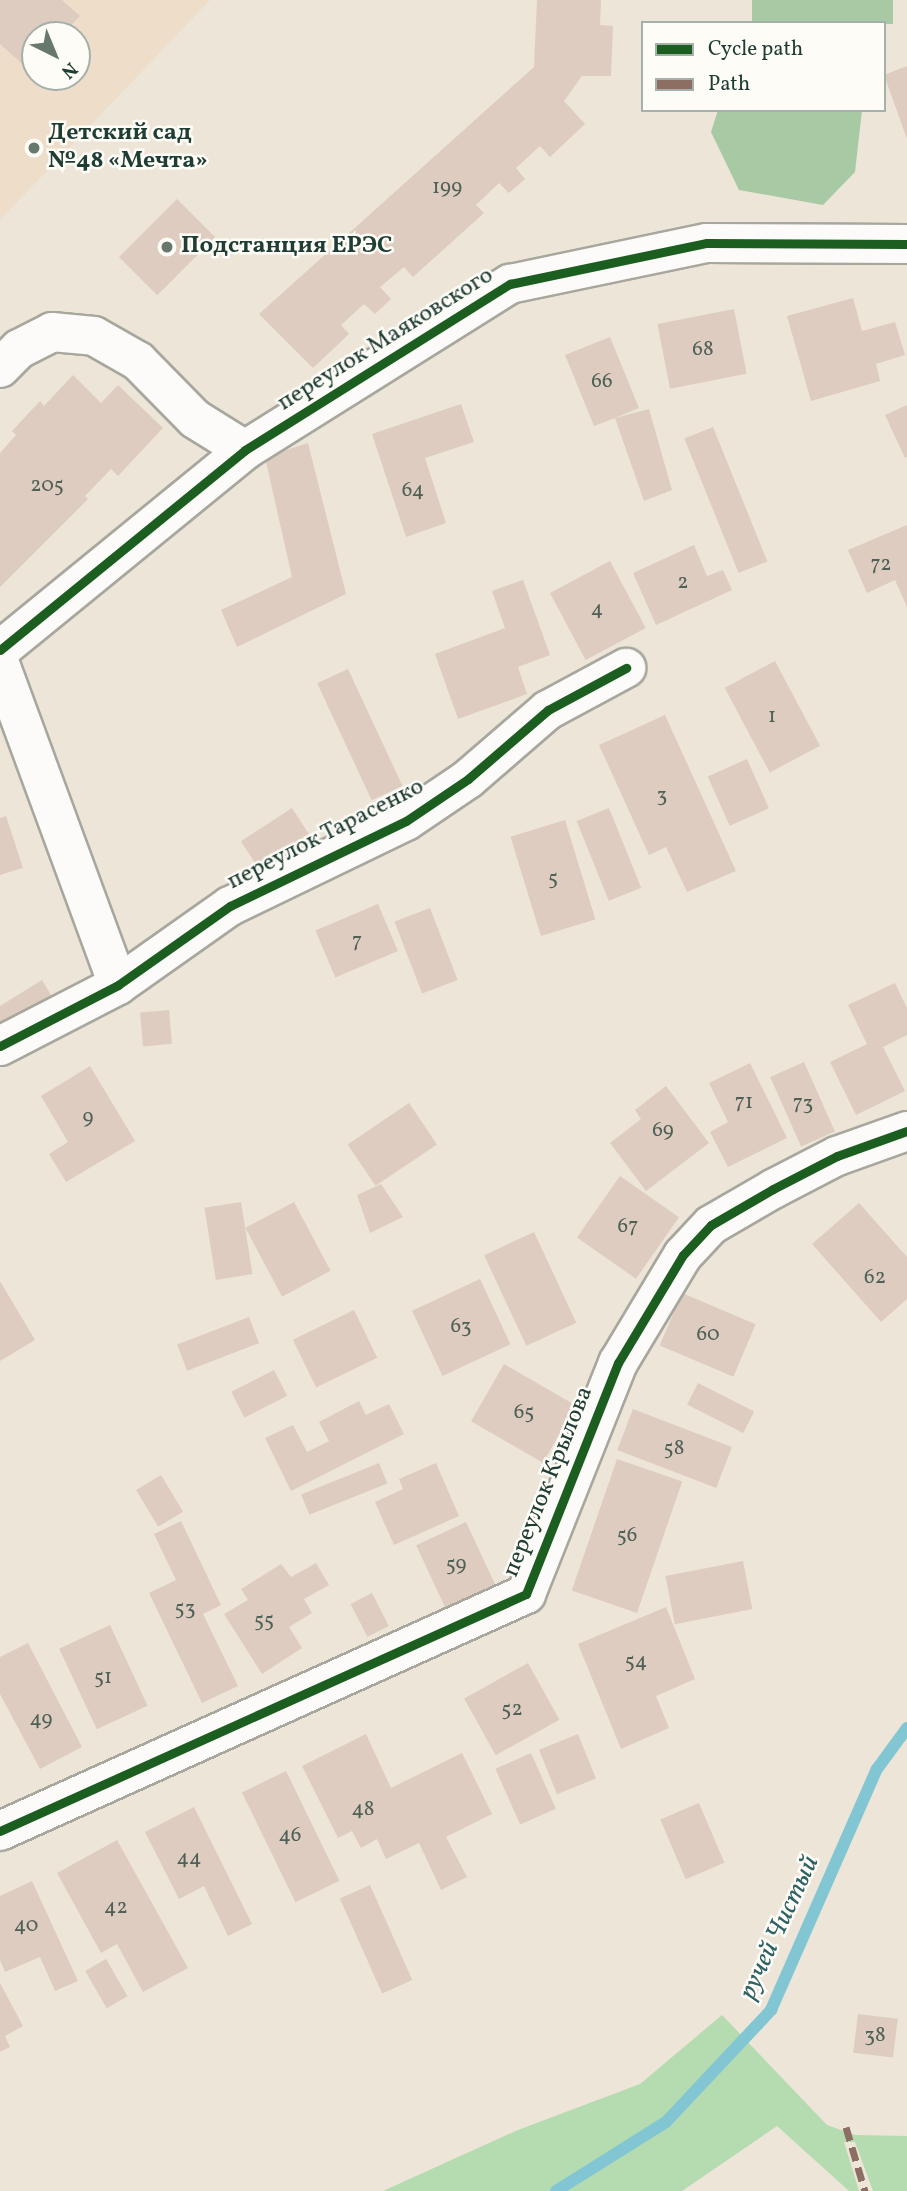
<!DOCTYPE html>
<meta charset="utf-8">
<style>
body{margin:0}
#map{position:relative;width:907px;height:2191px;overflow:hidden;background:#ece5d8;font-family:Vollkorn,serif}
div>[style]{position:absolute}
.built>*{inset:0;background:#eeddc8}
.green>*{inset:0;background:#b5dbb0}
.forest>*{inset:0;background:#a7caa4;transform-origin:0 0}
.stream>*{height:12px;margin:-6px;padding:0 6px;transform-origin:6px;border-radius:6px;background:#82c6d4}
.building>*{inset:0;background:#dfccc0;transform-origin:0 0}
.roads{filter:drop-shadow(2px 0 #a7a79e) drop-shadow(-2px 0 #a7a79e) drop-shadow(0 2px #a7a79e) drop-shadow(0 -2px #a7a79e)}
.minor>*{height:38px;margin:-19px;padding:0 19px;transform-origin:19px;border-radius:19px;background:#fcfbf9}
.quiet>*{height:7px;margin-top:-3.5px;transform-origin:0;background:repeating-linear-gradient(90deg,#8d6e63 0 14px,transparent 0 21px)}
.cycleway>*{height:9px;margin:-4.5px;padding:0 4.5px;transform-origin:4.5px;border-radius:4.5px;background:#1b5e20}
.dots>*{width:19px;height:19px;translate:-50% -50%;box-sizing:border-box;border:4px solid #fdfcf7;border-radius:50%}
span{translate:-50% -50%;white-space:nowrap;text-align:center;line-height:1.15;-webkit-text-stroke:5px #fdfcf7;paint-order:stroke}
.number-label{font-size:21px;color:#4f6157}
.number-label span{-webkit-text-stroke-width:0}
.poi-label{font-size:24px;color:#1f3d34;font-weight:700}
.left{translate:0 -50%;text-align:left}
.street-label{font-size:24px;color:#1f3d34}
.water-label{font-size:26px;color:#2f6263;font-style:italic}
.legend{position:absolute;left:641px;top:21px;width:245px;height:91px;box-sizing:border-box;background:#fdfcf7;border:2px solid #a4b0a9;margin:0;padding:9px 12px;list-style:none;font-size:21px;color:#1f3d34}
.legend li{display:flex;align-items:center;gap:14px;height:35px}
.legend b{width:35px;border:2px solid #a4b0a9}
.north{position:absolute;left:21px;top:21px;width:70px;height:70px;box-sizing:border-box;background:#fdfcf7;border:2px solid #a4b0a9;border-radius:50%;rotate:137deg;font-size:19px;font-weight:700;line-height:28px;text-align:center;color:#1f3d34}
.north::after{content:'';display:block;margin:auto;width:24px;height:32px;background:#67786d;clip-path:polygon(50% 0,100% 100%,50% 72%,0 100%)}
</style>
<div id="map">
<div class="built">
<div style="clip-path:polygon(evenodd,0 0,210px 0,0 220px,0 0,35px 35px,77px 35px,77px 77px,35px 77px,35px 35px)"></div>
</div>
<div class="green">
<div style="clip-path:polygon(722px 2015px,827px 2125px,855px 2135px,907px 2136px,907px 2191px,873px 2191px,855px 2142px,844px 2142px,859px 2191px,849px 2191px,777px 2126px,682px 2191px,383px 2191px,518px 2130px,640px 2084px)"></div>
</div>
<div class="forest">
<div style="left:752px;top:0;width:141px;height:24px"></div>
<div style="clip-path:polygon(718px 110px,862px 110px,855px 172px,823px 205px,739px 190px,711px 132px)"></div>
</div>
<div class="stream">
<div style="left:556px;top:2191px;width:130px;rotate:-32.1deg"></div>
<div style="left:666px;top:2122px;width:154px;rotate:-46.8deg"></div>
<div style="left:771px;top:2010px;width:263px;rotate:-66.3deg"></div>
<div style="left:877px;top:1769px;width:51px;rotate:-53.8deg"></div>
</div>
<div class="building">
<div style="clip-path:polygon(0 0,62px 0,80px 16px,62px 35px,35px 35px,35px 64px,29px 70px,0 44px)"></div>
<div style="clip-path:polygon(537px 0,601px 0,600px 25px,613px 26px,611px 76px,582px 76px,564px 101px,585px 124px,550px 157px,540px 146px,516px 168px,525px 179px,509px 193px,499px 183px,476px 205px,484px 213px,413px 277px,404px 267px,380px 287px,391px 299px,375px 314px,364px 304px,341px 325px,349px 334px,313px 368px,259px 314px,534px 67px)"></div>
<div style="clip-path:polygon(907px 66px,907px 139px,884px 75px)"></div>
<div style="left:177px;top:199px;width:54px;height:82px;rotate:45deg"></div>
<div style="clip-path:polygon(853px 298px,862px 331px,895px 322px,905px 355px,876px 364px,880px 381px,811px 401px,787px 316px)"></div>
<div style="left:734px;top:309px;width:66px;height:78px;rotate:79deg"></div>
<div style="clip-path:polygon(610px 337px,639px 408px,615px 418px,649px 409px,672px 490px,644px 501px,615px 418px,594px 426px,565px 355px)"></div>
<div style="clip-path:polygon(73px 375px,101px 403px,118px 385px,163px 428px,118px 476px,111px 469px,85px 496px,88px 499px,0 587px,0 453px,16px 435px,12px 431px,40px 401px,44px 406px)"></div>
<div style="clip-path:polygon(461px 404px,474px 442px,425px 458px,446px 523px,406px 537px,372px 434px)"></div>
<div style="clip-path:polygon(907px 405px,907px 457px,905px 458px,885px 415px)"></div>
<div style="left:713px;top:427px;width:145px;height:31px;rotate:68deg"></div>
<div style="clip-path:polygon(308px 443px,346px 594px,237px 647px,221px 610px,292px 577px,265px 457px)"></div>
<div style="clip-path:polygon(907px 525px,907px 607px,895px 580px,867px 593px,848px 550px)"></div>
<div style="clip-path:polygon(694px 545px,707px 576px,723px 570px,732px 590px,656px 625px,633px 573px)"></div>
<div style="left:610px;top:561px;width:76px;height:68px;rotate:62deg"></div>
<div style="clip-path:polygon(523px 580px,550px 655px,518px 667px,527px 694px,458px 719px,435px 654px,505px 628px,492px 591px)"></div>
<div style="left:775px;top:661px;width:96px;height:57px;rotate:62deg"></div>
<div style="left:348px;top:669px;width:129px;height:34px;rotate:65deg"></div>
<div style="clip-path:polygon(665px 715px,736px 871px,687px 892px,666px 847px,649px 855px,599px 745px)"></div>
<div style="left:747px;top:759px;width:54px;height:43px;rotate:66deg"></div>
<div style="left:292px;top:808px;width:42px;height:61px;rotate:57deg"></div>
<div style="left:609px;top:808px;width:86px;height:35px;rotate:68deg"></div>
<div style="clip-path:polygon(6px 816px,23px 868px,0 875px,0 818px)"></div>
<div style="left:565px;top:820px;width:104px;height:57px;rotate:73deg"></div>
<div style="left:378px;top:904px;width:51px;height:68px;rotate:67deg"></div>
<div style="left:430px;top:908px;width:77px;height:38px;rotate:69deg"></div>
<div style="clip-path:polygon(42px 980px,54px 1000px,0 1034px,0 1006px)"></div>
<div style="clip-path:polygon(895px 983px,907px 1008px,907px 1035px,883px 1047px,905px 1091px,856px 1115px,830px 1062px,867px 1044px,848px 1005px)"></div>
<div style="left:169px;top:1010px;width:34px;height:29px;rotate:85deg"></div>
<div style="left:804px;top:1062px;width:76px;height:37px;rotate:66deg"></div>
<div style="clip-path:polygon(750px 1063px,787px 1138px,728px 1167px,710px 1132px,728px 1122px,709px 1083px)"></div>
<div style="clip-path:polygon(90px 1066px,135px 1141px,66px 1182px,49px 1154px,68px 1142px,41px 1096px)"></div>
<div style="clip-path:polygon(666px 1086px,709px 1143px,646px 1191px,610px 1143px,641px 1119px,635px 1110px)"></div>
<div style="left:409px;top:1103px;width:50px;height:74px;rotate:56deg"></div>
<div style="left:620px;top:1176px;width:72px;height:75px;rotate:35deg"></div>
<div style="clip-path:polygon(381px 1184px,403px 1217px,370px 1233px,357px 1195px)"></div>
<div style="left:241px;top:1202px;width:73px;height:37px;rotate:81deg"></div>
<div style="left:294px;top:1202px;width:78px;height:55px;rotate:62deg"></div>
<div style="clip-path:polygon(859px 1203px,907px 1257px,907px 1299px,881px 1322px,812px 1244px)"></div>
<div style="left:534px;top:1232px;width:100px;height:55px;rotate:65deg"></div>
<div style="left:480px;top:1279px;width:72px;height:75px;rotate:65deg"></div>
<div style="clip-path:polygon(0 1281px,35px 1340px,0 1361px)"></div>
<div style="left:682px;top:1293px;width:80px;height:57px;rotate:23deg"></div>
<div style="left:354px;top:1310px;width:53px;height:68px;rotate:64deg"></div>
<div style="left:249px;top:1317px;width:28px;height:77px;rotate:69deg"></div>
<div style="left:504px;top:1364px;width:83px;height:66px;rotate:30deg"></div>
<div style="left:274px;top:1370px;width:29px;height:48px;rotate:63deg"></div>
<div style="left:698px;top:1383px;width:63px;height:24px;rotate:27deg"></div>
<div style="clip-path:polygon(359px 1401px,366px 1415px,389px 1404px,404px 1434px,291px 1491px,265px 1438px,293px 1425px,307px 1452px,329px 1441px,319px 1422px)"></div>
<div style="left:633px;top:1409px;width:106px;height:44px;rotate:21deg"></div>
<div style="left:617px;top:1459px;width:69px;height:139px;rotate:19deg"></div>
<div style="left:379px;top:1463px;width:22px;height:84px;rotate:68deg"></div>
<div style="clip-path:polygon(436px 1463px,459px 1516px,394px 1545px,375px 1502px,403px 1489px,399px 1479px)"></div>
<div style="left:161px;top:1475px;width:43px;height:29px;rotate:59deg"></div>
<div style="clip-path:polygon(181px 1521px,221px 1605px,203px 1614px,238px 1686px,202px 1703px,149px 1593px,176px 1580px,154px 1534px)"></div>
<div style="left:466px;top:1522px;width:69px;height:55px;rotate:65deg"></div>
<div style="left:743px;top:1561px;width:49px;height:79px;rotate:79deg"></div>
<div style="clip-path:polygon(316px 1563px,329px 1585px,304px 1599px,312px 1613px,289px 1627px,302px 1648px,262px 1674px,224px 1614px,248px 1600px,241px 1589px,281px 1564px,291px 1577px)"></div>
<div style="left:372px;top:1593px;width:37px;height:24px;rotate:63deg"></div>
<div style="clip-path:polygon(666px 1607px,695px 1679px,656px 1696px,669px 1728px,621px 1749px,578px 1644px)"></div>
<div style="left:110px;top:1625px;width:89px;height:56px;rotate:65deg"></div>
<div style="clip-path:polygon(28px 1643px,82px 1747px,40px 1769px,0 1694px,0 1657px)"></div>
<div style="left:528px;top:1663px;width:65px;height:73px;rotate:61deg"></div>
<div style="clip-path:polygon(366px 1734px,391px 1788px,462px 1753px,492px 1814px,446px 1837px,467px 1877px,441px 1890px,419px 1843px,386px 1859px,377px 1839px,361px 1848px,352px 1831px,338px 1838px,302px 1766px)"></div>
<div style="left:578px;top:1734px;width:48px;height:42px;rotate:68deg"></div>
<div style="left:531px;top:1753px;width:61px;height:39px;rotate:66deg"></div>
<div style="left:286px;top:1771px;width:122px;height:49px;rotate:64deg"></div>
<div style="left:699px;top:1803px;width:65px;height:42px;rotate:67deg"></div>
<div style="clip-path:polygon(194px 1807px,252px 1924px,228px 1936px,204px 1886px,179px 1899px,145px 1832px)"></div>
<div style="clip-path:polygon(117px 1840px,188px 1968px,143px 1992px,117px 1944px,101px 1953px,57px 1873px)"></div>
<div style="clip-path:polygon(32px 1881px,78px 1981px,55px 1991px,40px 1957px,5px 1972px,0 1960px,0 1896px)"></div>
<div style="left:370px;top:1885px;width:104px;height:33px;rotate:66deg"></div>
<div style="left:106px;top:1959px;width:43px;height:24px;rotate:60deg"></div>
<div style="clip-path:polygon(0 1983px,23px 2026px,5px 2036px,10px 2047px,0 2052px)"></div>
<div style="left:858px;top:2014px;width:40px;height:39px;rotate:7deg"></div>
</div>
<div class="roads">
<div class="minor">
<div style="left:0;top:368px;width:27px;rotate:-45deg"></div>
<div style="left:19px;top:349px;width:37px;rotate:-27deg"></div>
<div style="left:52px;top:332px;width:42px;rotate:5.4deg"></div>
<div style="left:94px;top:336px;width:51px;rotate:29.6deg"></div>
<div style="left:138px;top:361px;width:81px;rotate:45.5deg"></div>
<div style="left:195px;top:419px;width:59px;rotate:31.8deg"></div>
<div style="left:0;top:650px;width:316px;rotate:-39.2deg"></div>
<div style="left:245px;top:450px;width:313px;rotate:-32.1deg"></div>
<div style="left:510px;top:284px;width:201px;rotate:-11.8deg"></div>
<div style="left:707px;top:243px;width:200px;rotate:0.3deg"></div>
<div style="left:0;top:664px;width:342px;rotate:69.8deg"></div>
<div style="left:0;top:1046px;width:133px;rotate:-27.3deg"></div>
<div style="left:118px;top:985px;width:137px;rotate:-35.2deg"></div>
<div style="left:230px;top:906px;width:195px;rotate:-25.8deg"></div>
<div style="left:406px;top:821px;width:75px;rotate:-34.1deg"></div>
<div style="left:468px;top:779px;width:106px;rotate:-40.8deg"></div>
<div style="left:548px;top:710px;width:89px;rotate:-28.3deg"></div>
<div style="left:0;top:1831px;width:577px;rotate:-24.25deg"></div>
<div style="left:526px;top:1594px;width:249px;rotate:-68.3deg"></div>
<div style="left:618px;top:1363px;width:126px;rotate:-59deg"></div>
<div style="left:683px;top:1255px;width:41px;rotate:-47deg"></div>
<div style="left:711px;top:1225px;width:72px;rotate:-30.1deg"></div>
<div style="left:773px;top:1189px;width:72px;rotate:-27.3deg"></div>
<div style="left:837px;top:1156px;width:74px;rotate:-19.7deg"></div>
</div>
</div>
<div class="quiet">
<div style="left:846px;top:2127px;width:67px;rotate:73.5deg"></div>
</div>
<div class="cycleway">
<div style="left:0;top:650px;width:316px;rotate:-39.2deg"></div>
<div style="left:245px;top:450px;width:313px;rotate:-32.1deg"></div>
<div style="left:510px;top:284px;width:201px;rotate:-11.8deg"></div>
<div style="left:707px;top:243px;width:200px;rotate:0.3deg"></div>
<div style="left:0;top:1046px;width:133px;rotate:-27.3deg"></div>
<div style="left:118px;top:985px;width:137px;rotate:-35.2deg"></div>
<div style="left:230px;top:906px;width:195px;rotate:-25.8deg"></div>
<div style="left:406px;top:821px;width:75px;rotate:-34.1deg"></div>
<div style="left:468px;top:779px;width:106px;rotate:-40.8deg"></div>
<div style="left:548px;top:710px;width:89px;rotate:-28.3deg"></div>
<div style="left:0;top:1831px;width:577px;rotate:-24.25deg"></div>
<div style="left:526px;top:1594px;width:249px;rotate:-68.3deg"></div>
<div style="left:618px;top:1363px;width:126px;rotate:-59deg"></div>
<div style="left:683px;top:1255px;width:41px;rotate:-47deg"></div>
<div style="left:711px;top:1225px;width:72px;rotate:-30.1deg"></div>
<div style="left:773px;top:1189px;width:72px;rotate:-27.3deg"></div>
<div style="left:837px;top:1156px;width:74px;rotate:-19.7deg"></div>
</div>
<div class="dots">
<div style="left:34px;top:148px;background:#67786d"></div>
<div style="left:167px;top:247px;background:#67786d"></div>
</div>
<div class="number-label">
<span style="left:447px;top:188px">199</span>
<span style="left:703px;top:350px">68</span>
<span style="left:602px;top:382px">66</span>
<span style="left:47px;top:486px">205</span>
<span style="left:413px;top:491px">64</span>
<span style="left:881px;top:565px">72</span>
<span style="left:683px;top:583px">2</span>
<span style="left:597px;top:610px">4</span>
<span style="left:772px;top:717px">1</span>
<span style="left:662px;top:796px">3</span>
<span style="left:553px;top:879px">5</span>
<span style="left:357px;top:942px">7</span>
<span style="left:744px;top:1103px">71</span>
<span style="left:803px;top:1104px">73</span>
<span style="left:88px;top:1118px">9</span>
<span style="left:663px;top:1131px">69</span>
<span style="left:628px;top:1227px">67</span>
<span style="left:875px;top:1278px">62</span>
<span style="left:461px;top:1327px">63</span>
<span style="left:708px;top:1335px">60</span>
<span style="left:524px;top:1413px">65</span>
<span style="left:674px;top:1449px">58</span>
<span style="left:627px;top:1536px">56</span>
<span style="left:456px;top:1565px">59</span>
<span style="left:185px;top:1609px">53</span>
<span style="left:264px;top:1621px">55</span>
<span style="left:636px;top:1662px">54</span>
<span style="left:103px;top:1678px">51</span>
<span style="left:512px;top:1710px">52</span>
<span style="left:41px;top:1720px">49</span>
<span style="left:363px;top:1810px">48</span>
<span style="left:290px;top:1836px">46</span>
<span style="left:189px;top:1859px">44</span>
<span style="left:116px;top:1908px">42</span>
<span style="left:26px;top:1926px">40</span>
<span style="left:875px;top:2036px">38</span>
</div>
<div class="poi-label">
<span class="left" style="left:48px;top:148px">Детский сад<br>№48 «Мечта»</span>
<span class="left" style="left:181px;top:247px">Подстанция ЕРЭС</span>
</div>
<div class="street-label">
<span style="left:386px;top:340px;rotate:-32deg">переулок Маяковского</span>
<span style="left:326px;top:835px;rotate:-27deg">переулок Тарасенко</span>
<span style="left:549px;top:1482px;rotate:-68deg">переулок Крылова</span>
</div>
<div class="water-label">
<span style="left:780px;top:1928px;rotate:-65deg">ручей Чистый</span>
</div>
<ul class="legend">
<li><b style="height:9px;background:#1b5e20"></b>Cycle path</li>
<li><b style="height:9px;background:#8d6e63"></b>Path</li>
</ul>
<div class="north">N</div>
</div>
